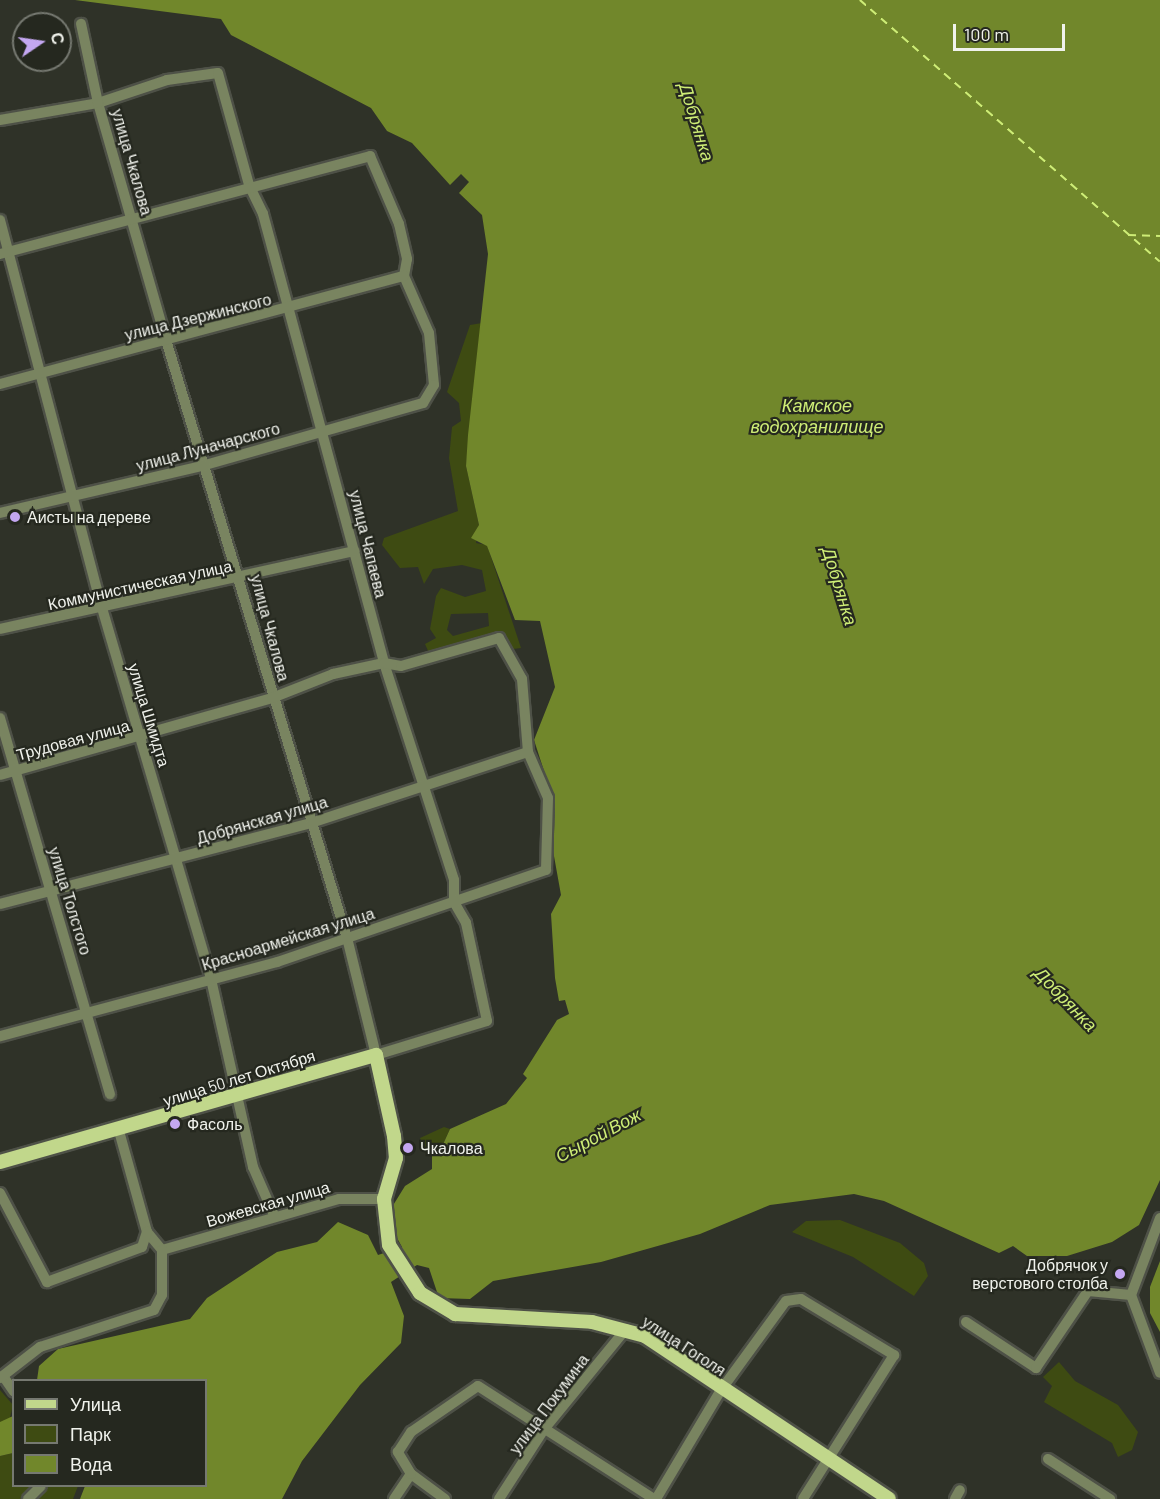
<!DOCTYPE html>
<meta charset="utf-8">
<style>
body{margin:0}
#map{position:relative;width:1160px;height:1499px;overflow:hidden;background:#2f3228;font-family:Barlow,sans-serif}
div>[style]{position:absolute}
.green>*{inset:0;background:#3e4b12}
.water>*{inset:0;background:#71872b}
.ferry>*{height:1.5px;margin-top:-0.75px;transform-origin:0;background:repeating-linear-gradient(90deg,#ceed76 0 8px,transparent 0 14px)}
.roads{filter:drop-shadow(2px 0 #4e5147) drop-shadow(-2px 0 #4e5147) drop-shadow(0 2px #4e5147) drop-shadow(0 -2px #4e5147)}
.minor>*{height:10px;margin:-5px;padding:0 5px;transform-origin:5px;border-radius:5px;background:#798460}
.major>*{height:14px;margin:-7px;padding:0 7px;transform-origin:7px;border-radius:7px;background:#c1d78b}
.dots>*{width:16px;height:16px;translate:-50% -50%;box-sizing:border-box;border:3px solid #25281f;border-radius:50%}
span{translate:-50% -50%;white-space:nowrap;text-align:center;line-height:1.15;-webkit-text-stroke:4.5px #25281f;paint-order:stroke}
.street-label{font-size:16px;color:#f0f2ec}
.poi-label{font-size:16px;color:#f0f2ec}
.left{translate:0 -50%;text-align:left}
.right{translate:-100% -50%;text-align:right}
.water-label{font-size:18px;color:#ceed76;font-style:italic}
.legend{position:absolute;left:12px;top:1379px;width:195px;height:108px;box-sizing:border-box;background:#25281f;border:2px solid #767971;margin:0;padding:8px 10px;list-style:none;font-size:18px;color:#f0f2ec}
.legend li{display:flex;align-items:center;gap:12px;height:30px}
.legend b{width:30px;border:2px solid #767971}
.north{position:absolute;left:12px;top:12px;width:60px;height:60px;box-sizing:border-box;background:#25281f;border:2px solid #767971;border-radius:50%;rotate:77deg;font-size:16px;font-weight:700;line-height:24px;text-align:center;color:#f0f2ec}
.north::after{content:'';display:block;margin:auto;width:21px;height:27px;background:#c4a7f1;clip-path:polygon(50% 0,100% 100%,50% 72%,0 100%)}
.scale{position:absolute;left:953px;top:24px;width:112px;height:27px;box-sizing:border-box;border:3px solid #f0f2ec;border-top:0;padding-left:8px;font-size:18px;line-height:21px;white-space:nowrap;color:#f0f2ec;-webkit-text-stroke:4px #25281f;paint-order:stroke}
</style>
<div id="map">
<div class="green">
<div style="clip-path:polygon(evenodd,482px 323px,466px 466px,479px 525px,476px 543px,487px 545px,521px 648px,513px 649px,500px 635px,429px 653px,425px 644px,436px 638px,430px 629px,436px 596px,441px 588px,465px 597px,486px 591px,482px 570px,462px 565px,433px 569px,424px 584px,418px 567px,400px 568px,382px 545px,384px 538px,458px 511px,449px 458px,452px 427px,461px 421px,459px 403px,447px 392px,470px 325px,482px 323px,488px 613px,489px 626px,453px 636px,447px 630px,451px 614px,488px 613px)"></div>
<div style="clip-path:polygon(444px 1127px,450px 1129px,440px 1151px,426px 1153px,420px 1138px)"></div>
<div style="clip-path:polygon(840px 1220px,900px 1243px,924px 1263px,928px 1276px,914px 1296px,853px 1257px,792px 1232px,806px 1221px)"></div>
<div style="clip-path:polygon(1059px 1362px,1075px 1381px,1118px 1405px,1138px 1432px,1132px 1450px,1118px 1457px,1112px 1443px,1044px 1402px,1052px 1386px,1043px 1377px)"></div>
<div style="clip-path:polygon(0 1390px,13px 1405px,9px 1422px,0 1422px)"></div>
<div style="clip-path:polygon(13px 1453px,14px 1486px,78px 1486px,73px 1499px,0 1499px,0 1456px)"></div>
</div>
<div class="water">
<div style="clip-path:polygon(75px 0,1160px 0,1160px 1180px,1139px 1225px,1112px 1242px,1067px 1256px,1027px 1256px,1013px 1246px,999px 1253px,884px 1201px,854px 1194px,770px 1205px,700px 1234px,601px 1262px,493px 1281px,470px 1299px,439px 1298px,429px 1268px,417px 1265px,391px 1282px,404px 1316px,401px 1343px,360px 1385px,302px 1461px,282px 1499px,80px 1499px,85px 1486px,206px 1486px,206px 1380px,37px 1380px,39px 1366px,58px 1349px,190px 1319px,207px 1298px,277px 1252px,317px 1242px,338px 1222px,368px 1235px,378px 1255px,402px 1247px,392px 1229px,392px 1207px,405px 1186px,432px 1169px,432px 1155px,440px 1151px,450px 1129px,506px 1104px,527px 1078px,523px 1074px,557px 1020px,569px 1014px,565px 1000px,559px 1001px,555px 978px,551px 914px,561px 895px,552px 845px,555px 805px,534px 740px,555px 687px,540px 621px,515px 620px,487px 546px,471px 538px,479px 525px,466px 466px,468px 435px,488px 254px,482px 215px,459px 193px,469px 182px,461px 174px,450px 185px,412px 143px,387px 131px,371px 108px,231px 35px,221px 19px)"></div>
<div style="clip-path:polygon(1160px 1261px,1160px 1332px,1150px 1313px,1150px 1287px)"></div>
<div style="clip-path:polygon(13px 1416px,13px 1453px,0 1456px,0 1422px)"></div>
</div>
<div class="ferry">
<div style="left:860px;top:0;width:398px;rotate:41.1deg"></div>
<div style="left:1128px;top:235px;width:32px;rotate:2deg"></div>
</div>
<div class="roads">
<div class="minor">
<div style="left:0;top:120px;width:99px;rotate:-9.8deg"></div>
<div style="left:98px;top:103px;width:73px;rotate:-18.4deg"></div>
<div style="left:167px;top:80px;width:51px;rotate:-7.8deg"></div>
<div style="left:218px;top:73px;width:116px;rotate:74.5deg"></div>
<div style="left:249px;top:185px;width:32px;rotate:64deg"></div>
<div style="left:263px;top:214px;width:465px;rotate:74.9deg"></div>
<div style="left:384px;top:663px;width:228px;rotate:72.1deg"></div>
<div style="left:454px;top:880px;width:22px;rotate:90deg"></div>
<div style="left:454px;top:902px;width:24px;rotate:60deg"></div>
<div style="left:466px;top:923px;width:100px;rotate:77.9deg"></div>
<div style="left:487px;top:1021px;width:116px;rotate:163deg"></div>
<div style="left:376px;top:1055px;width:121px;rotate:-103.9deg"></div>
<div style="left:347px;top:938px;width:625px;rotate:-106.84deg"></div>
<div style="left:166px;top:340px;width:247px;rotate:-106deg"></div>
<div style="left:98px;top:103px;width:81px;rotate:-102.1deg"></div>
<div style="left:0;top:220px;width:401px;rotate:75.3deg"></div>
<div style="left:102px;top:608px;width:387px;rotate:73.6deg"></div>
<div style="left:211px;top:979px;width:193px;rotate:77.4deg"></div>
<div style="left:253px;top:1167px;width:52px;rotate:66.4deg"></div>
<div style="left:0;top:254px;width:383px;rotate:-14.8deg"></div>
<div style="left:370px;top:156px;width:74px;rotate:66.9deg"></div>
<div style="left:399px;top:224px;width:36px;rotate:77deg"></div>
<div style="left:407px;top:259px;width:17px;rotate:100deg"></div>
<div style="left:404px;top:276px;width:62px;rotate:66.3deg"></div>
<div style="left:429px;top:333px;width:52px;rotate:84.5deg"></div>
<div style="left:434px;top:385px;width:21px;rotate:121deg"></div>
<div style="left:423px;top:403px;width:226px;rotate:164.1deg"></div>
<div style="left:206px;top:465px;width:212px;rotate:166.9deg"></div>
<div style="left:0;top:384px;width:418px;rotate:-15deg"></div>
<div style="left:0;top:629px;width:363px;rotate:-12.4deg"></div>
<div style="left:0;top:718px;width:392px;rotate:73.7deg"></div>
<div style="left:0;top:775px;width:283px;rotate:-15.8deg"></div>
<div style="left:272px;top:698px;width:66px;rotate:-21.5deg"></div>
<div style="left:333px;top:674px;width:52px;rotate:-12.2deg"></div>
<div style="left:384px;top:663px;width:17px;rotate:10deg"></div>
<div style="left:401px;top:666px;width:102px;rotate:-15.9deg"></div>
<div style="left:499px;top:638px;width:47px;rotate:60.7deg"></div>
<div style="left:522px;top:679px;width:73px;rotate:85.3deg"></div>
<div style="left:528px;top:752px;width:50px;rotate:66.5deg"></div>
<div style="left:548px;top:798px;width:72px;rotate:91.6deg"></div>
<div style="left:546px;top:870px;width:284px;rotate:161.1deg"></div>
<div style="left:277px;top:962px;width:287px;rotate:165deg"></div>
<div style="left:0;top:904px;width:321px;rotate:-14.6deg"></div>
<div style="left:311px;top:823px;width:228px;rotate:-18.1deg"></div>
<div style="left:119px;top:1131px;width:105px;rotate:74.5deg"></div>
<div style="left:147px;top:1232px;width:23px;rotate:50deg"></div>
<div style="left:0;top:1193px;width:101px;rotate:62.2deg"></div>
<div style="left:47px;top:1282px;width:101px;rotate:-20.2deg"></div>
<div style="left:142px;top:1247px;width:16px;rotate:-72deg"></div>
<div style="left:1160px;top:1218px;width:82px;rotate:110.6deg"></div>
<div style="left:1131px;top:1295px;width:83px;rotate:69.6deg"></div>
<div style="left:162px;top:1250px;width:184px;rotate:-16.1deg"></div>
<div style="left:339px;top:1199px;width:45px"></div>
<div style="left:966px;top:1322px;width:84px;rotate:33.3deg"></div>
<div style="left:1036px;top:1368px;width:93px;rotate:-56deg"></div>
<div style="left:1088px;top:1291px;width:43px;rotate:5.3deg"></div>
<div style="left:3px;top:1376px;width:19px;rotate:55deg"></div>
<div style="left:0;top:1378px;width:51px;rotate:-37.8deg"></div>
<div style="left:40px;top:1347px;width:120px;rotate:-18deg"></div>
<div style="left:154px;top:1310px;width:17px;rotate:-62deg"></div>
<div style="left:162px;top:1295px;width:45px;rotate:-90deg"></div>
<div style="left:1048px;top:1459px;width:74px;rotate:32.8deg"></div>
<div style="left:28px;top:1499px;width:18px;rotate:-45deg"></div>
<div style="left:394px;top:1499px;width:30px;rotate:-56deg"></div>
<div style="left:445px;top:1499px;width:42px;rotate:-143.7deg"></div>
<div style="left:411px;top:1474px;width:26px;rotate:-121deg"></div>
<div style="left:398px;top:1452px;width:24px;rotate:-57deg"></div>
<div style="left:411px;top:1432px;width:81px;rotate:-34.5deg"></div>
<div style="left:478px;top:1386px;width:209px;rotate:32.7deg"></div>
<div style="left:499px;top:1499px;width:85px;rotate:-57.1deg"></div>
<div style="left:545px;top:1428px;width:128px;rotate:-50.7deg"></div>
<div style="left:656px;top:1499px;width:127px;rotate:-59.2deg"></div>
<div style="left:721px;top:1390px;width:110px;rotate:-53.9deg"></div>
<div style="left:786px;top:1301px;width:15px;rotate:-8deg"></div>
<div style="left:801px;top:1299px;width:109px;rotate:31.1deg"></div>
<div style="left:894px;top:1355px;width:170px;rotate:122.3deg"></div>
<div style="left:955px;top:1499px;width:10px;rotate:-61deg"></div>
</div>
<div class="major">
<div style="left:0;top:1162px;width:391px;rotate:-15.9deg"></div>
<div style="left:376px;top:1055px;width:83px;rotate:77.5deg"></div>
<div style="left:394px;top:1136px;width:22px;rotate:85deg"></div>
<div style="left:396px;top:1158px;width:43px;rotate:106.3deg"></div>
<div style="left:384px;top:1199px;width:46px;rotate:83.8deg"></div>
<div style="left:389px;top:1245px;width:57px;rotate:57.1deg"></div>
<div style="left:420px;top:1293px;width:41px;rotate:31deg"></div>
<div style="left:455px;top:1314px;width:137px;rotate:3.3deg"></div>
<div style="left:592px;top:1322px;width:55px;rotate:14.8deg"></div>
<div style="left:645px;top:1336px;width:293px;rotate:33.7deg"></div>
</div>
</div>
<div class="dots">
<div style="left:15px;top:517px;background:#c4a7f1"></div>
<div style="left:175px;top:1124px;background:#c4a7f1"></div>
<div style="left:408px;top:1148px;background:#c4a7f1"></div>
<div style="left:1120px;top:1274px;background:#c4a7f1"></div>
</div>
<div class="street-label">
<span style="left:132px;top:162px;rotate:74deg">улица Чкалова</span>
<span style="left:198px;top:317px;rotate:-14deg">улица Дзержинского</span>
<span style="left:208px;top:447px;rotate:-15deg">улица Луначарского</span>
<span style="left:368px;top:544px;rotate:76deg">улица Чапаева</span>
<span style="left:140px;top:585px;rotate:-12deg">Коммунистическая улица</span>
<span style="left:270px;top:628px;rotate:75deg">улица Чкалова</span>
<span style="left:149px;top:715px;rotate:73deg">улица Шмидта</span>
<span style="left:73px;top:740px;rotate:-15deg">Трудовая улица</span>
<span style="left:262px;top:820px;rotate:-16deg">Добрянская улица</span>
<span style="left:70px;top:901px;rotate:73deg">улица Толстого</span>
<span style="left:288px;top:939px;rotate:-17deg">Красноармейская улица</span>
<span style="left:239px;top:1078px;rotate:-17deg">улица 50 лет Октября</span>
<span style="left:268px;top:1204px;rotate:-16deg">Вожевская улица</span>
<span style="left:684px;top:1346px;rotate:33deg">улица Гоголя</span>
<span style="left:549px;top:1404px;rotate:-53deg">улица Покумина</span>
</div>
<div class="poi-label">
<span class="left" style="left:27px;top:517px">Аисты на дереве</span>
<span class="left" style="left:187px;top:1124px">Фасоль</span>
<span class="left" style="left:420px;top:1148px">Чкалова</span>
<span class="right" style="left:1108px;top:1274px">Добрячок у<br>верстового столба</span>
</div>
<div class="water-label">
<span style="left:697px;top:122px;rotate:73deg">Добрянка</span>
<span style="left:817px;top:416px">Камское<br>водохранилище</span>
<span style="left:840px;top:586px;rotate:73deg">Добрянка</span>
<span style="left:1066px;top:999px;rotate:46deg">Добрянка</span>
<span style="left:598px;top:1135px;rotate:-28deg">Сырой Вож</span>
</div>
<ul class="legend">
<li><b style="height:8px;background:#c1d78b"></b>Улица</li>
<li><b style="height:16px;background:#3e4b12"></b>Парк</li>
<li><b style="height:16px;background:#71872b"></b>Вода</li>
</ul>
<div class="north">С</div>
<div class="scale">100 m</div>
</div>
